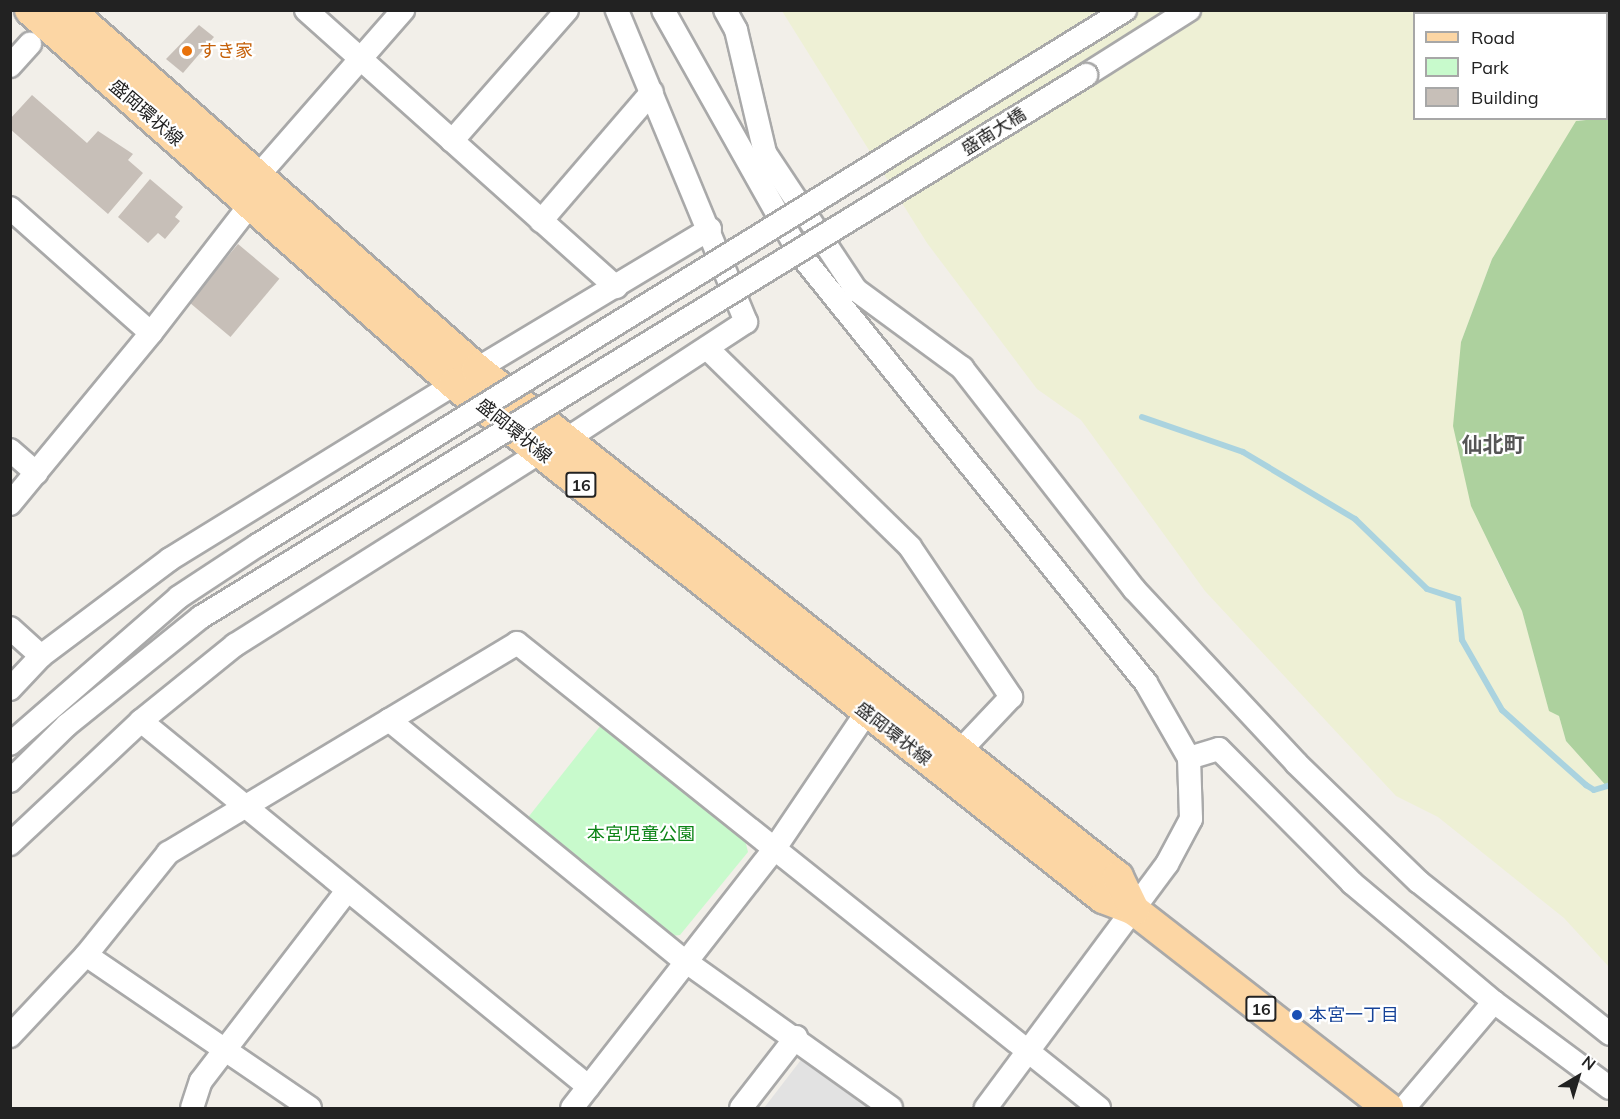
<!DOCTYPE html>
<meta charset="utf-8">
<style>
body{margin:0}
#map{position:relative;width:1620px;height:1119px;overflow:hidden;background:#f2efe9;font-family:Mulish,"Noto Sans JP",sans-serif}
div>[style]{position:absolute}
.farmland>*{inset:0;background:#eef0d5}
.forest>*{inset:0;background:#add19e}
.park>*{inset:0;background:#c8facc}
.parking>*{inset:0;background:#e2e2e2}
.stream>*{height:6px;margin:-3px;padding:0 3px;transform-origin:3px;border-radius:3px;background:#aad3df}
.building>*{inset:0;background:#c7bfb8;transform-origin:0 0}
.roads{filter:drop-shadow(2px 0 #a9a9a9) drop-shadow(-2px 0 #a9a9a9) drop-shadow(0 2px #a9a9a9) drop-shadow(0 -2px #a9a9a9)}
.minor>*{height:22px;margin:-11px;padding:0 11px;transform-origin:11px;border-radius:11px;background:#fff}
.major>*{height:30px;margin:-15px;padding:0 15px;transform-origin:15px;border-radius:15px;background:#fcd6a4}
.bridges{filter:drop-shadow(2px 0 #a9a9a9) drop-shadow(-2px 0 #a9a9a9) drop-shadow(0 2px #a9a9a9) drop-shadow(0 -2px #a9a9a9)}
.minor-bridge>*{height:22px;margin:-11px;padding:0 11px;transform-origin:11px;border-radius:11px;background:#fff}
.dots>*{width:16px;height:16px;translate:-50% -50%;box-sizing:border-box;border:3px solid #fff;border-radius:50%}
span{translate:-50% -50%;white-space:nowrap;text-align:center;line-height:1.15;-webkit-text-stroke:4.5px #fff;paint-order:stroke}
.shield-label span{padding:2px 4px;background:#fff;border:2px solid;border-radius:4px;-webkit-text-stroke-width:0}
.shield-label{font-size:16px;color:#222;font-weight:700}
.food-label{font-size:18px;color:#c56008}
.left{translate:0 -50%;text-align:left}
.street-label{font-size:18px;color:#222}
.park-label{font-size:18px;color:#0c8416}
.transit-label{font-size:18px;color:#164399}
.quarter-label{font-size:21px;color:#555;font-weight:700}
.frame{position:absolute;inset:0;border:12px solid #222;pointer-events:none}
.legend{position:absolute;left:1413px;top:12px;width:195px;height:108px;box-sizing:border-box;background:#fff;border:2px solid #a7a7a7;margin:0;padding:8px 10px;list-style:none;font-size:18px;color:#222}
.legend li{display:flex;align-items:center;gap:12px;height:30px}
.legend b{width:30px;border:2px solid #a7a7a7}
.north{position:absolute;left:1548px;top:1047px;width:60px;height:60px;-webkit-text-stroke:4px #fff;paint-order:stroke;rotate:38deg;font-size:16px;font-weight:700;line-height:24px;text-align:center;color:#222}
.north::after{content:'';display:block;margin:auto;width:21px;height:27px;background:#222;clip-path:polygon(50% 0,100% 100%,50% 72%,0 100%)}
</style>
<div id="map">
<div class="farmland">
<div style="clip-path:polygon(1539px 10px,1543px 13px,1414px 14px,1414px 118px,1579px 119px,1492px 259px,1461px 342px,1497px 561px,1522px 611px,1549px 710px,1559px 716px,1566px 741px,1609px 789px,1609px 967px,1564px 918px,1438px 817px,1396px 796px,1205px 591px,1081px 420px,1037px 389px,927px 243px,782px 11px)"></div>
</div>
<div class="forest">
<div style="clip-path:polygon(1539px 11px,1609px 11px,1609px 81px,1606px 14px)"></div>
<div style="clip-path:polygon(1609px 90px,1609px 789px,1566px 741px,1559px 716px,1549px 711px,1522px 611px,1471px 506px,1453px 426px,1461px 342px,1492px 259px,1576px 121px,1606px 118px)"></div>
</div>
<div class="park">
<div style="clip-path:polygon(601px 725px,745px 840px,748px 852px,680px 935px,671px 936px,526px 820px)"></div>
</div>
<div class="parking">
<div style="clip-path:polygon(807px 1052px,879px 1108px,764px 1108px)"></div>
</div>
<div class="stream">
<div style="left:1522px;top:10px;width:5px;rotate:53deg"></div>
<div style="left:1606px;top:97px;width:6px;rotate:45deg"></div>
<div style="left:1142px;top:417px;width:107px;rotate:19.1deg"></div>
<div style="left:1243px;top:452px;width:131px;rotate:30.9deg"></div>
<div style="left:1355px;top:519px;width:100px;rotate:44.2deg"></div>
<div style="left:1427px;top:589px;width:33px;rotate:18deg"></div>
<div style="left:1458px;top:599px;width:41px;rotate:84.4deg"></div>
<div style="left:1462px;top:640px;width:81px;rotate:60.3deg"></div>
<div style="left:1502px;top:710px;width:113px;rotate:41.8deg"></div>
<div style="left:1586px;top:785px;width:9px;rotate:32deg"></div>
<div style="left:1594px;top:790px;width:17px;rotate:-17deg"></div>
</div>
<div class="building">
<div style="clip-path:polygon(199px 25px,214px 37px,183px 73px,166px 59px)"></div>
<div style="clip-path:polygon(32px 95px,87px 143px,98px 131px,133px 154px,128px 160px,143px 173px,108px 214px,10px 129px,10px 119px)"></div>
<div style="clip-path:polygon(150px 179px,183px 207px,175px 217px,180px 221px,165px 239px,158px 233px,148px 243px,118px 217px)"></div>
<div style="left:238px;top:244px;width:54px;height:76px;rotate:40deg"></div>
</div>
<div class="roads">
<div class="minor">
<div style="left:306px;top:10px;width:416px;rotate:41.8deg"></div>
<div style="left:663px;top:10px;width:280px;rotate:60.7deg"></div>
<div style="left:800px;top:254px;width:551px;rotate:51.11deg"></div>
<div style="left:1146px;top:683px;width:86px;rotate:60.2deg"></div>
<div style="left:1189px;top:758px;width:61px;rotate:88.1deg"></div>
<div style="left:1191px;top:819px;width:51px;rotate:118.1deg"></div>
<div style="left:1167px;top:864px;width:304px;rotate:126.6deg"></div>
<div style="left:725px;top:10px;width:23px;rotate:61deg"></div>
<div style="left:736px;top:30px;width:126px;rotate:76.7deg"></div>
<div style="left:765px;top:153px;width:164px;rotate:56.4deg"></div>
<div style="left:856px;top:290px;width:132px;rotate:36.3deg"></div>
<div style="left:962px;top:368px;width:280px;rotate:52.1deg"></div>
<div style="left:1134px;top:589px;width:238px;rotate:47deg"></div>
<div style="left:1296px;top:763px;width:171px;rotate:44.1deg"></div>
<div style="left:1419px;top:882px;width:244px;rotate:38.5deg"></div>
<div style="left:10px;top:66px;width:30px;rotate:-48deg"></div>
<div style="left:1086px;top:75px;width:122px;rotate:-32.3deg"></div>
<div style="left:452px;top:141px;width:174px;rotate:-48.7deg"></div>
<div style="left:257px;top:177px;width:222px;rotate:-48.8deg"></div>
<div style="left:10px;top:208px;width:188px;rotate:41.6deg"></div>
<div style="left:151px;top:333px;width:162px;rotate:-52.3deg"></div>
<div style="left:541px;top:221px;width:170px;rotate:-49.3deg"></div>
<div style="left:707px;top:348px;width:284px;rotate:44.4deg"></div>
<div style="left:910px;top:547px;width:181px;rotate:56deg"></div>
<div style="left:1011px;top:697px;width:76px;rotate:133.4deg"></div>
<div style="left:477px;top:369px;width:272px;rotate:-31deg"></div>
<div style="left:567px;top:439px;width:214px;rotate:-33.2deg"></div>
<div style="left:746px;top:322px;width:338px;rotate:-112.5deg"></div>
<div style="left:10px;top:450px;width:35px;rotate:41deg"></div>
<div style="left:10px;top:504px;width:222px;rotate:-50.5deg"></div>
<div style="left:10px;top:628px;width:42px;rotate:42.1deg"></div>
<div style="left:10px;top:689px;width:45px;rotate:-46.8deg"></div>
<div style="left:41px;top:656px;width:161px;rotate:-36.9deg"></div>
<div style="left:170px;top:559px;width:334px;rotate:-31.6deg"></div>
<div style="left:389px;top:720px;width:382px;rotate:39.2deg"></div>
<div style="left:685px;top:961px;width:253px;rotate:35.5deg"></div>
<div style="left:141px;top:721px;width:578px;rotate:39.25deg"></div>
<div style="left:1189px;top:758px;width:31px;rotate:-17deg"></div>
<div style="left:1219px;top:749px;width:189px;rotate:45.2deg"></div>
<div style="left:1352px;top:883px;width:185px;rotate:40deg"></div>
<div style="left:1494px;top:1002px;width:144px;rotate:36.6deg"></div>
<div style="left:10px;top:844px;width:180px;rotate:-43.2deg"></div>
<div style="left:141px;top:721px;width:121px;rotate:-39deg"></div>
<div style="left:235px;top:645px;width:361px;rotate:-32.3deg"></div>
<div style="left:86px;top:955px;width:271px;rotate:34.3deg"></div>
<div style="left:10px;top:1036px;width:111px;rotate:-46.8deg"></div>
<div style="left:86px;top:955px;width:131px;rotate:-51.2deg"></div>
<div style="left:168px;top:853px;width:407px;rotate:-31deg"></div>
<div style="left:517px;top:643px;width:745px;rotate:38.62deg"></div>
<div style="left:192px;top:1108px;width:28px;rotate:-72deg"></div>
<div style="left:201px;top:1081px;width:240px;rotate:-52.5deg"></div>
<div style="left:572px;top:1108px;width:326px;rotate:-52deg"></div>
<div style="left:773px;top:851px;width:166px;rotate:-56deg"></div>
<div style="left:741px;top:1108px;width:90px;rotate:-52.2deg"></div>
<div style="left:1404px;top:1108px;width:139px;rotate:-49.7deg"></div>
</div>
<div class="major">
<div style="left:30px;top:10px;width:565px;rotate:41.41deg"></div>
<div style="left:454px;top:384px;width:828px;rotate:38.38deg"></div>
<div style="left:1103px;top:898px;width:33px;rotate:21deg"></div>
<div style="left:1134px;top:910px;width:322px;rotate:37.9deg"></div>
<div style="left:69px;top:10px;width:543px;rotate:41.34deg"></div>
<div style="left:477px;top:369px;width:818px;rotate:38.4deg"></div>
<div style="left:1118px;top:877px;width:37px;rotate:64deg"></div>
</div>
</div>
<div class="bridges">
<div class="minor-bridge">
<div style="left:10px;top:744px;width:224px;rotate:-41deg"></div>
<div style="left:179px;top:597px;width:95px;rotate:-33.4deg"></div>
<div style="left:258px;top:545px;width:1019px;rotate:-31.68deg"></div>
<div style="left:10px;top:781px;width:80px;rotate:-44.5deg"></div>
<div style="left:67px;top:725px;width:172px;rotate:-38.9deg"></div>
<div style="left:201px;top:617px;width:1038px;rotate:-31.48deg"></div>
</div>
</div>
<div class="dots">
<div style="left:187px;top:51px;background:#e8710a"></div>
<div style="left:1297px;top:1015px;background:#1a4fb4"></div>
</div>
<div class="shield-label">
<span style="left:581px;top:485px">16</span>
<span style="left:1261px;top:1009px">16</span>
</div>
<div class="food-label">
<span class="left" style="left:199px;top:51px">すき家</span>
</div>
<div class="street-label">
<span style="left:146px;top:113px;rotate:41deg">盛岡環状線</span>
<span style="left:994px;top:132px;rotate:-32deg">盛南大橋</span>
<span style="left:514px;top:431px;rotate:39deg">盛岡環状線</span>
<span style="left:893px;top:734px;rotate:38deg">盛岡環状線</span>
</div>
<div class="park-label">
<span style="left:641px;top:834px">本宮児童公園</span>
</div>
<div class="transit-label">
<span class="left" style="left:1309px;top:1015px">本宮一丁目</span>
</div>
<div class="quarter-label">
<span style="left:1493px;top:444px">仙北町</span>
</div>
<div class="frame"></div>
<ul class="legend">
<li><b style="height:8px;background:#fcd6a4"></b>Road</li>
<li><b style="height:16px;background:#c8facc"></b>Park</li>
<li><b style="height:16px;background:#c7bfb8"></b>Building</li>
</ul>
<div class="north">N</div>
</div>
